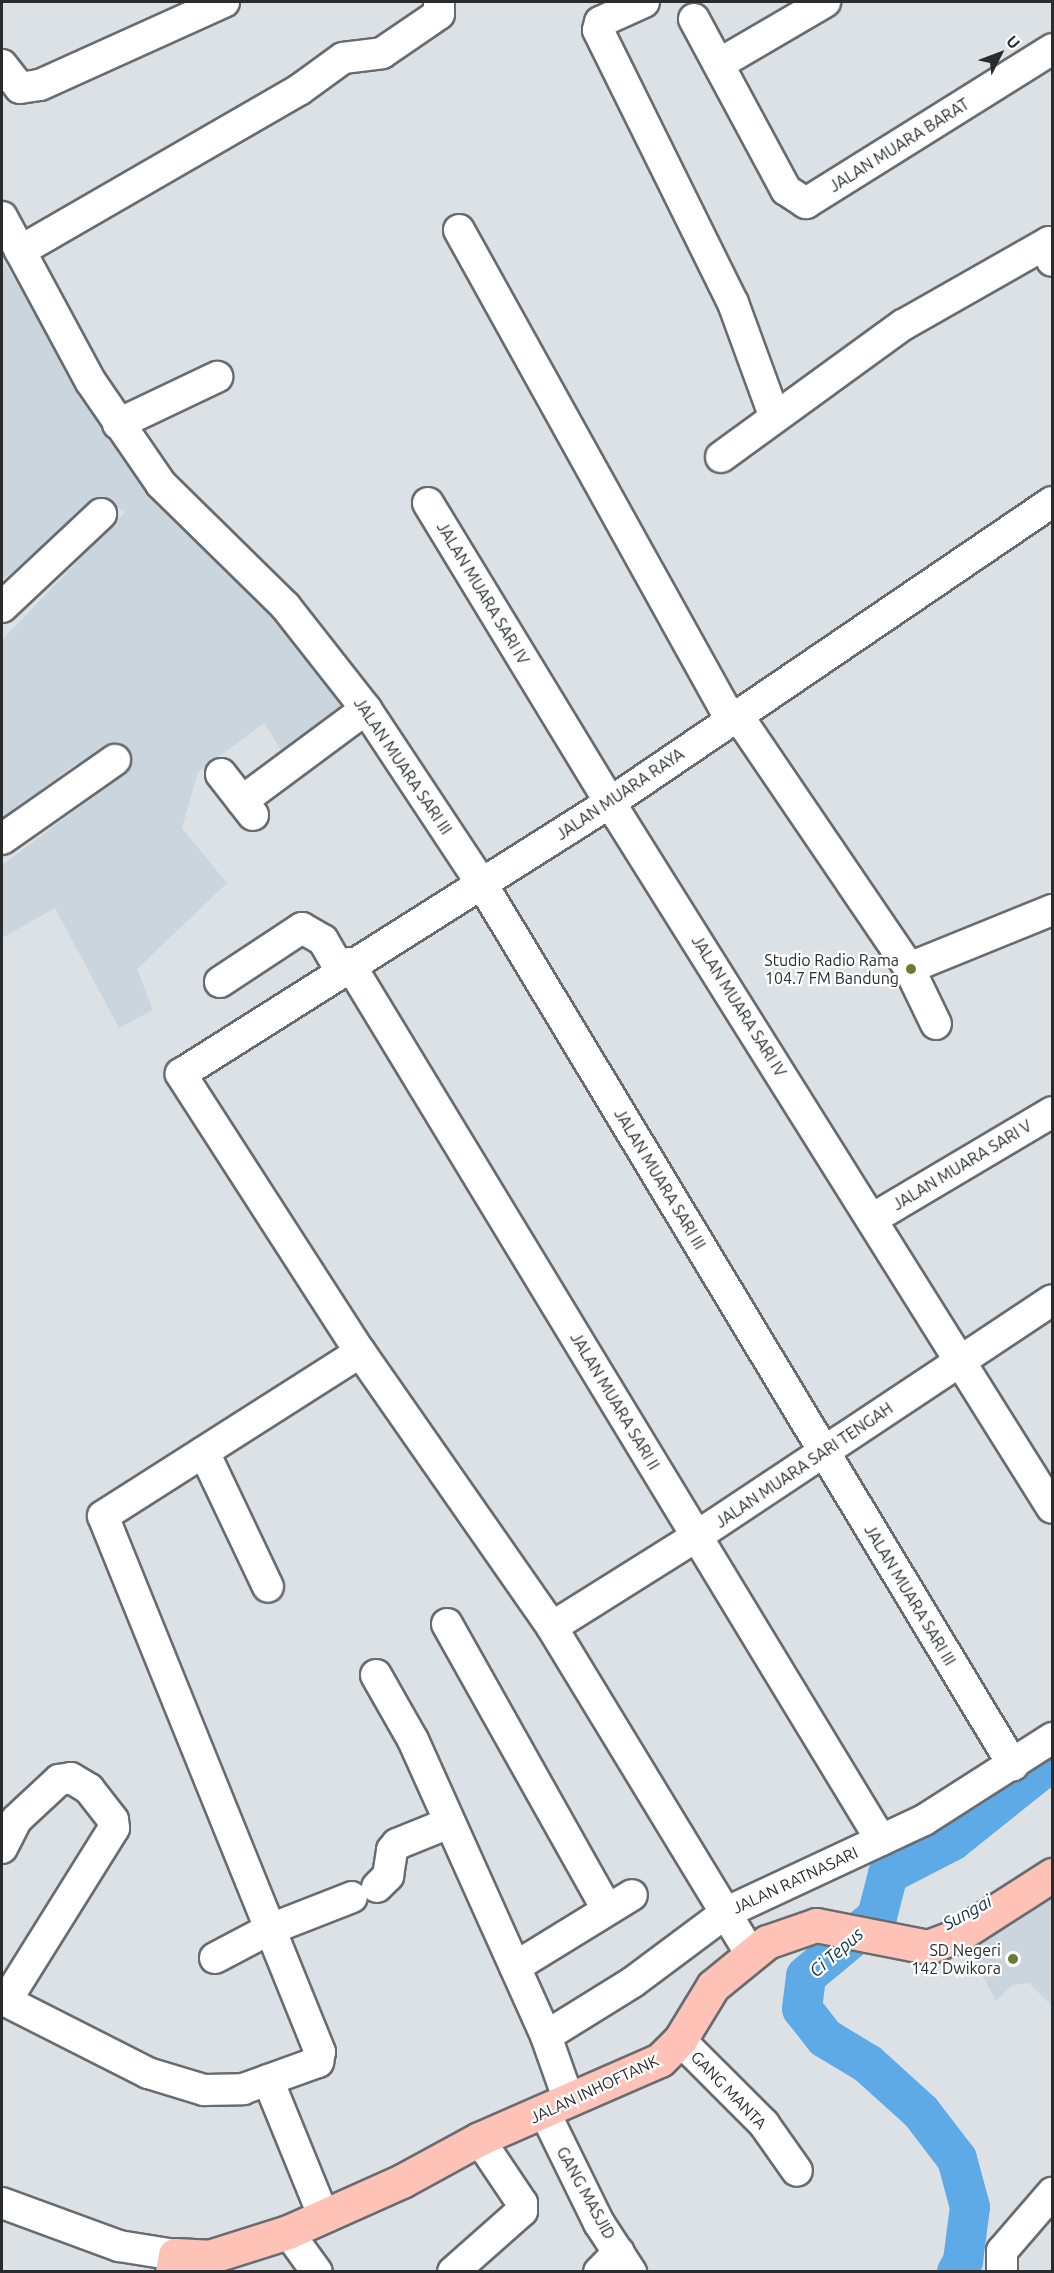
<!DOCTYPE html>
<style>
body{margin:0}
#map{position:relative;width:1054px;height:2273px;overflow:hidden;background:#dce1e6;font-family:Ubuntu,sans-serif}
div>[style]{position:absolute}
.built>*{inset:0;background:#cad5de}
.river>*{height:40px;margin:-20px;padding:0 20px;transform-origin:20px;border-radius:20px;background:#5daae6}
.roads{filter:drop-shadow(2px 0 #686c70) drop-shadow(-2px 0 #686c70) drop-shadow(0 2px #686c70) drop-shadow(0 -2px #686c70)}
.minor>*{height:30px;margin:-15px;padding:0 15px;transform-origin:15px;border-radius:15px;background:#fff}
.major>*{height:33px;margin:-16.5px;padding:0 16.5px;transform-origin:16.5px;border-radius:16.5px;background:#fec3b6}
.dots>*{width:16px;height:16px;translate:-50% -50%;box-sizing:border-box;border:3px solid #fff;border-radius:50%}
span{translate:-50% -50%;white-space:nowrap;text-align:center;line-height:1.15;-webkit-text-stroke:4.5px #fff;paint-order:stroke}
.street-label{font-size:16px;color:#292b2c}
.poi-label{font-size:16px;color:#292b2c}
.right{translate:-100% -50%;text-align:right}
.water-label{font-size:18px;color:#10314a;font-style:italic}
.frame{position:absolute;inset:0;border:3px solid #292b2c;pointer-events:none}
.north{position:absolute;left:970px;top:24px;width:60px;height:60px;-webkit-text-stroke:4px #fff;paint-order:stroke;rotate:48deg;font-size:16px;font-weight:700;line-height:24px;text-align:center;color:#292b2c}
.north::after{content:'';display:block;margin:auto;width:21px;height:27px;background:#292b2c;clip-path:polygon(50% 0,100% 100%,50% 72%,0 100%)}
</style>
<div id="map">
<div class="built">
<div style="clip-path:polygon(2px 260px,163px 511px,266px 605px,325px 673px,360px 728px,292px 767px,264px 723px,198px 772px,182px 828px,227px 883px,137px 969px,153px 1010px,119px 1028px,55px 908px,2px 938px,2px 865px,96px 795px,98px 769px,77px 763px,2px 819px,2px 640px,125px 512px,103px 497px,2px 580px)"></div>
<div style="clip-path:polygon(1052px 1883px,1052px 2006px,1029px 1983px,1012px 1985px,996px 2001px,961px 1935px)"></div>
</div>
<div class="river">
<div style="left:957px;top:2272px;width:13px;rotate:-61deg"></div>
<div style="left:963px;top:2261px;width:54px;rotate:-82.6deg"></div>
<div style="left:970px;top:2207px;width:50px;rotate:-105.2deg"></div>
<div style="left:957px;top:2159px;width:59px;rotate:-127.5deg"></div>
<div style="left:921px;top:2112px;width:72px;rotate:-137.8deg"></div>
<div style="left:868px;top:2064px;width:50px;rotate:-148.8deg"></div>
<div style="left:825px;top:2038px;width:37px;rotate:-128deg"></div>
<div style="left:802px;top:2009px;width:33px;rotate:-83deg"></div>
<div style="left:806px;top:1976px;width:92px;rotate:-39.7deg"></div>
<div style="left:877px;top:1917px;width:44px;rotate:-75.7deg"></div>
<div style="left:888px;top:1874px;width:72px;rotate:-27.3deg"></div>
<div style="left:952px;top:1841px;width:128px;rotate:-38.7deg"></div>
</div>
<div class="roads">
<div class="minor">
<div style="left:644px;top:2px;width:48px;rotate:155.6deg"></div>
<div style="left:600px;top:22px;width:8px;rotate:104deg"></div>
<div style="left:598px;top:30px;width:305px;rotate:63.7deg"></div>
<div style="left:733px;top:303px;width:119px;rotate:69.9deg"></div>
<div style="left:694px;top:19px;width:194px;rotate:61.7deg"></div>
<div style="left:786px;top:190px;width:24px;rotate:33deg"></div>
<div style="left:806px;top:203px;width:290px;rotate:-32deg"></div>
<div style="left:719px;top:64px;width:123px;rotate:-30.3deg"></div>
<div style="left:2px;top:65px;width:29px;rotate:52deg"></div>
<div style="left:20px;top:88px;width:20px;rotate:-9deg"></div>
<div style="left:40px;top:85px;width:202px;rotate:-24.3deg"></div>
<div style="left:2px;top:217px;width:187px;rotate:61.7deg"></div>
<div style="left:91px;top:382px;width:124px;rotate:55.5deg"></div>
<div style="left:161px;top:484px;width:175px;rotate:44.5deg"></div>
<div style="left:286px;top:607px;width:130px;rotate:51.9deg"></div>
<div style="left:366px;top:709px;width:210px;rotate:56.5deg"></div>
<div style="left:482px;top:884px;width:1029px;rotate:58.92deg"></div>
<div style="left:459px;top:230px;width:560px;rotate:60.97deg"></div>
<div style="left:20px;top:251px;width:322px;rotate:-30deg"></div>
<div style="left:299px;top:90px;width:54px;rotate:-36deg"></div>
<div style="left:343px;top:58px;width:39px;rotate:-7deg"></div>
<div style="left:382px;top:53px;width:69px;rotate:-34.4deg"></div>
<div style="left:439px;top:14px;width:12px;rotate:-90deg"></div>
<div style="left:118px;top:424px;width:110px;rotate:-25.4deg"></div>
<div style="left:721px;top:457px;width:225px;rotate:-36deg"></div>
<div style="left:903px;top:325px;width:168px;rotate:-29.6deg"></div>
<div style="left:1049px;top:242px;width:19px;rotate:81deg"></div>
<div style="left:428px;top:503px;width:368px;rotate:58.7deg"></div>
<div style="left:619px;top:817px;width:815px;rotate:57.93deg"></div>
<div style="left:2px;top:607px;width:136px;rotate:-43.2deg"></div>
<div style="left:738px;top:716px;width:305px;rotate:55.8deg"></div>
<div style="left:909px;top:968px;width:154px;rotate:-22.1deg"></div>
<div style="left:221px;top:774px;width:52px;rotate:52deg"></div>
<div style="left:242px;top:801px;width:154px;rotate:-36.6deg"></div>
<div style="left:2px;top:839px;width:138px;rotate:-35deg"></div>
<div style="left:349px;top:963px;width:1026px;rotate:58.76deg"></div>
<div style="left:909px;top:968px;width:62px;rotate:64.3deg"></div>
<div style="left:220px;top:982px;width:98px;rotate:-33.4deg"></div>
<div style="left:302px;top:928px;width:24px;rotate:30deg"></div>
<div style="left:323px;top:940px;width:34px;rotate:60deg"></div>
<div style="left:872px;top:1219px;width:209px;rotate:-30.7deg"></div>
<div style="left:204px;top:1452px;width:149px;rotate:64.6deg"></div>
<div style="left:447px;top:1624px;width:327px;rotate:60.7deg"></div>
<div style="left:552px;top:1627px;width:171px;rotate:-32.1deg"></div>
<div style="left:697px;top:1536px;width:426px;rotate:-33.6deg"></div>
<div style="left:376px;top:1675px;width:75px;rotate:60.4deg"></div>
<div style="left:413px;top:1740px;width:325px;rotate:65.8deg"></div>
<div style="left:546px;top:2036px;width:69px;rotate:70.5deg"></div>
<div style="left:2px;top:1848px;width:31px;rotate:-63deg"></div>
<div style="left:16px;top:1820px;width:59px;rotate:-42.9deg"></div>
<div style="left:59px;top:1780px;width:12px;rotate:-9deg"></div>
<div style="left:71px;top:1778px;width:21px;rotate:31deg"></div>
<div style="left:89px;top:1789px;width:39px;rotate:52deg"></div>
<div style="left:113px;top:1820px;width:8px;rotate:83deg"></div>
<div style="left:114px;top:1828px;width:204px;rotate:122deg"></div>
<div style="left:377px;top:1887px;width:16px;rotate:-45deg"></div>
<div style="left:388px;top:1876px;width:26px;rotate:-81deg"></div>
<div style="left:392px;top:1850px;width:8px;rotate:-50deg"></div>
<div style="left:397px;top:1844px;width:56px;rotate:-22deg"></div>
<div style="left:750px;top:1953px;width:381px;rotate:-121.3deg"></div>
<div style="left:552px;top:1627px;width:335px;rotate:-124.9deg"></div>
<div style="left:360px;top:1352px;width:331px;rotate:-122.8deg"></div>
<div style="left:181px;top:1074px;width:509px;rotate:-32.32deg"></div>
<div style="left:611px;top:802px;width:533px;rotate:-34.23deg"></div>
<div style="left:215px;top:1958px;width:60px;rotate:-27.8deg"></div>
<div style="left:268px;top:1930px;width:90px;rotate:-21.4deg"></div>
<div style="left:515px;top:1967px;width:137px;rotate:-31.6deg"></div>
<div style="left:2px;top:1999px;width:164px;rotate:26.9deg"></div>
<div style="left:148px;top:2073px;width:59px;rotate:16.9deg"></div>
<div style="left:204px;top:2090px;width:39px;rotate:-1deg"></div>
<div style="left:243px;top:2089px;width:80px;rotate:-19.8deg"></div>
<div style="left:318px;top:2062px;width:10px;rotate:-79deg"></div>
<div style="left:320px;top:2052px;width:578px;rotate:-112.04deg"></div>
<div style="left:103px;top:1516px;width:305px;rotate:-32.5deg"></div>
<div style="left:546px;top:2036px;width:102px;rotate:-31.8deg"></div>
<div style="left:633px;top:1982px;width:117px;rotate:-36.7deg"></div>
<div style="left:727px;top:1912px;width:217px;rotate:-25deg"></div>
<div style="left:924px;top:1820px;width:152px;rotate:-32.6deg"></div>
<div style="left:680px;top:2040px;width:119px;rotate:45deg"></div>
<div style="left:764px;top:2124px;width:57px;rotate:54.9deg"></div>
<div style="left:268px;top:2080px;width:148px;rotate:67.8deg"></div>
<div style="left:545px;top:2113px;width:123px;rotate:63.9deg"></div>
<div style="left:599px;top:2223px;width:59px;rotate:56.9deg"></div>
<div style="left:2px;top:2203px;width:125px;rotate:20.2deg"></div>
<div style="left:119px;top:2246px;width:57px;rotate:9.1deg"></div>
<div style="left:288px;top:2232px;width:49px;rotate:54.1deg"></div>
<div style="left:453px;top:2272px;width:92px;rotate:-41.5deg"></div>
<div style="left:522px;top:2211px;width:8px;rotate:-90deg"></div>
<div style="left:522px;top:2203px;width:77px;rotate:-123.9deg"></div>
<div style="left:599px;top:2272px;width:28px;rotate:-45deg"></div>
<div style="left:1002px;top:2272px;width:21px;rotate:-90deg"></div>
<div style="left:1002px;top:2251px;width:77px;rotate:-49.2deg"></div>
</div>
<div class="major">
<div style="left:172px;top:2272px;width:17px;rotate:-80deg"></div>
<div style="left:175px;top:2255px;width:34px;rotate:3deg"></div>
<div style="left:209px;top:2257px;width:83px;rotate:-17.6deg"></div>
<div style="left:288px;top:2232px;width:125px;rotate:-24.1deg"></div>
<div style="left:402px;top:2181px;width:88px;rotate:-28.6deg"></div>
<div style="left:479px;top:2139px;width:197px;rotate:-23.6deg"></div>
<div style="left:660px;top:2060px;width:28px;rotate:-45deg"></div>
<div style="left:680px;top:2040px;width:63px;rotate:-58.6deg"></div>
<div style="left:713px;top:1986px;width:70px;rotate:-39.2deg"></div>
<div style="left:767px;top:1942px;width:52px;rotate:-19.1deg"></div>
<div style="left:816px;top:1925px;width:114px;rotate:11.1deg"></div>
<div style="left:928px;top:1947px;width:31px;rotate:-21deg"></div>
<div style="left:957px;top:1936px;width:113px;rotate:-32.7deg"></div>
</div>
</div>
<div class="dots">
<div style="left:911px;top:969px;background:#677e2f"></div>
<div style="left:1013px;top:1959px;background:#677e2f"></div>
</div>
<div class="street-label">
<span style="left:899px;top:145px;rotate:-32deg">JALAN MUARA BARAT</span>
<span style="left:483px;top:593px;rotate:59deg">JALAN MUARA SARI IV</span>
<span style="left:403px;top:766px;rotate:56deg">JALAN MUARA SARI III</span>
<span style="left:620px;top:794px;rotate:-34deg">JALAN MUARA RAYA</span>
<span style="left:739px;top:1006px;rotate:58deg">JALAN MUARA SARI IV</span>
<span style="left:962px;top:1165px;rotate:-31deg">JALAN MUARA SARI V</span>
<span style="left:660px;top:1179px;rotate:59deg">JALAN MUARA SARI III</span>
<span style="left:615px;top:1401px;rotate:59deg">JALAN MUARA SARI II</span>
<span style="left:804px;top:1465px;rotate:-34deg">JALAN MUARA SARI TENGAH</span>
<span style="left:910px;top:1595px;rotate:59deg">JALAN MUARA SARI III</span>
<span style="left:795px;top:1880px;rotate:-25deg">JALAN RATNASARI</span>
<span style="left:594px;top:2089px;rotate:-25deg">JALAN INHOFTANK</span>
<span style="left:729px;top:2090px;rotate:46deg">GANG MANTA</span>
<span style="left:586px;top:2193px;rotate:61deg">GANG MASJID</span>
</div>
<div class="poi-label">
<span class="right" style="left:899px;top:969px">Studio Radio Rama<br>104.7 FM Bandung</span>
<span class="right" style="left:1001px;top:1959px">SD Negeri<br>142 Dwikora</span>
</div>
<div class="water-label">
<span style="left:967px;top:1912px;rotate:-29deg">Sungai</span>
<span style="left:836px;top:1952px;rotate:-41deg">Ci Tepus</span>
</div>
<div class="frame"></div>
<div class="north">U</div>
</div>
